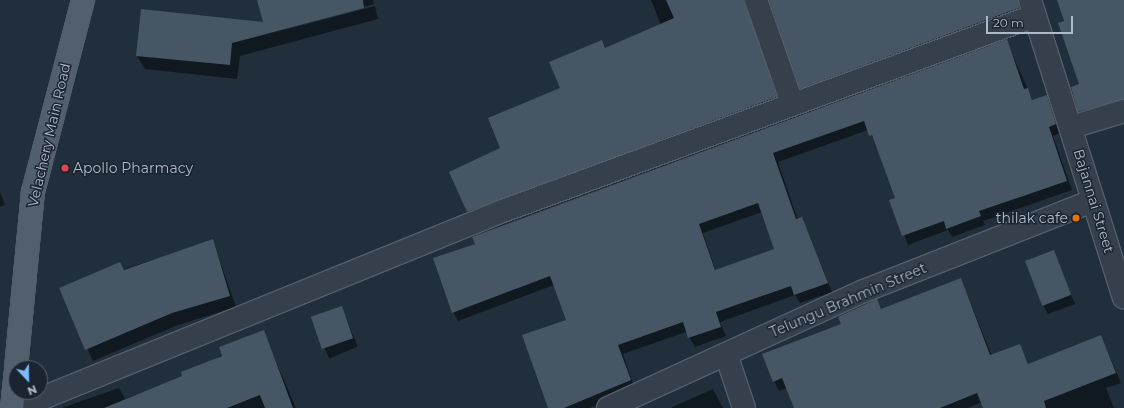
<!DOCTYPE html>
<style>
body{margin:0}
#map{position:relative;width:1124px;height:408px;overflow:hidden;background:#212f3c;font-family:Montserrat,sans-serif}
div>[style]{position:absolute}
.shadow>*{inset:0;background:#0007;transform-origin:0 0}
.building>*{inset:0;background:#465665;transform-origin:0 0}
.roads{filter:drop-shadow(1px 0 #535e6a) drop-shadow(-1px 0 #535e6a) drop-shadow(0 1px #535e6a) drop-shadow(0 -1px #535e6a)}
.minor>*{height:22px;margin:-11px;padding:0 11px;transform-origin:11px;border-radius:11px;background:#35404c}
.major>*{height:22px;margin:-11px;padding:0 11px;transform-origin:11px;border-radius:11px;background:#525f6c}
.dots>*{width:11px;height:11px;translate:-50% -50%;box-sizing:border-box;border:2px solid #1a2531;border-radius:50%}
span{translate:-50% -50%;white-space:nowrap;text-align:center;line-height:1.15;-webkit-text-stroke:3px #1a2531;paint-order:stroke}
.street-label{font-size:14px;color:#b0bbc8}
.poi-label{font-size:14px;color:#b0bbc8}
.left{translate:0 -50%;text-align:left}
.right{translate:-100% -50%;text-align:right}
.north{position:absolute;left:8px;top:360px;width:40px;height:40px;box-sizing:border-box;background:#1a2531;border:1px solid #56616d;border-radius:50%;rotate:158deg;font-size:11px;font-weight:700;line-height:16px;text-align:center;color:#b0bbc8}
.north::after{content:'';display:block;margin:auto;width:14px;height:18px;background:#7ebbfe;clip-path:polygon(50% 0,100% 100%,50% 72%,0 100%)}
.scale{position:absolute;left:986px;top:16px;width:87px;height:18px;box-sizing:border-box;border:2px solid #b0bbc8;border-top:0;padding-left:5px;font-size:12px;line-height:14px;white-space:nowrap;color:#b0bbc8;-webkit-text-stroke:3px #1a2531;paint-order:stroke}
</style>
<div id="map">
<div class="shadow">
<div style="clip-path:polygon(258px 0,373px 0,374px 4px,270px 34px,375px 6px,378px 19px,240px 56px,237px 79px,145px 69px,137px 56px,265px 23px)"></div>
<div style="clip-path:polygon(651px 0,756px 0,749px 8px,750px 16px,782px 108px,474px 222px,468px 211px,502px 149px,561px 89px,601px 41px,606px 49px,661px 25px)"></div>
<div style="clip-path:polygon(768px 0,1008px 0,1016px 22px,807px 99px)"></div>
<div style="clip-path:polygon(1058px 0,1124px 0,1124px 111px,1085px 121px,1079px 112px,1080px 85px)"></div>
<div style="clip-path:polygon(evenodd,1006px 40px,1033px 101px,1046px 96px,1052px 105px,1060px 133px,1053px 136px,1072px 190px,983px 221px,985px 225px,952px 237px,948px 230px,908px 245px,891px 201px,896px 199px,877px 144px,868px 130px,778px 162px,798px 220px,801px 219px,806px 228px,832px 292px,800px 303px,795px 295px,720px 322px,726px 336px,695px 347px,686px 332px,623px 354px,635px 389px,590px 408px,549px 408px,567px 321px,554px 285px,458px 321px,453px 312px,476px 244px,474px 237px,1006px 40px,762px 212px,775px 250px,716px 271px,703px 233px,762px 212px)"></div>
<div style="clip-path:polygon(0 191px,5px 205px,0 207px)"></div>
<div style="clip-path:polygon(213px 241px,236px 307px,178px 325px,93px 361px,60px 289px)"></div>
<div style="clip-path:polygon(1053px 251px,1075px 304px,1048px 314px,1043px 305px)"></div>
<div style="clip-path:polygon(961px 279px,992px 356px,1019px 345px,1029px 364px,1101px 336px,1121px 383px,1106px 388px,1114px 408px,984px 408px,982px 402px,968px 408px,794px 408px,787px 388px,779px 391px,774px 381px,877px 301px,882px 310px)"></div>
<div style="left:341px;top:307px;width:43px;height:31px;rotate:67deg"></div>
<div style="clip-path:polygon(263px 332px,296px 408px,61px 408px,119px 388px,125px 399px,184px 376px)"></div>
<div style="clip-path:polygon(713px 389px,723px 408px,672px 408px,672px 407px)"></div>
</div>
<div class="building">
<div style="clip-path:polygon(257px 0,363px 0,364px 8px,232px 43px,230px 65px,136px 56px,141px 9px,263px 22px)"></div>
<div style="clip-path:polygon(666px 0,744px 0,777px 97px,467px 212px,449px 172px,500px 148px,488px 118px,560px 88px,549px 62px,602px 40px,605px 48px,674px 18px)"></div>
<div style="clip-path:polygon(769px 0,1018px 0,1019px 8px,800px 89px)"></div>
<div style="clip-path:polygon(1057px 0,1124px 0,1124px 99px,1078px 112px,1071px 87px,1079px 84px,1058px 23px,1064px 21px)"></div>
<div style="clip-path:polygon(evenodd,1007px 39px,1024px 89px,1028px 88px,1032px 100px,1047px 95px,1056px 124px,1049px 127px,1067px 181px,979px 211px,981px 216px,946px 229px,944px 221px,902px 236px,889px 200px,895px 198px,872px 135px,869px 136px,864px 121px,773px 153px,796px 219px,802px 217px,828px 283px,794px 295px,791px 286px,716px 312px,721px 327px,688px 338px,683px 322px,618px 345px,631px 380px,564px 408px,548px 408px,522px 335px,566px 320px,550px 276px,452px 313px,433px 258px,475px 244px,472px 237px,1007px 39px,758px 203px,774px 249px,715px 270px,699px 224px,758px 203px)"></div>
<div style="clip-path:polygon(213px 239px,230px 296px,172px 313px,85px 350px,59px 288px,120px 262px,124px 270px)"></div>
<div style="left:1054px;top:250px;width:48px;height:31px;rotate:69deg"></div>
<div style="clip-path:polygon(961px 278px,990px 355px,1020px 344px,1028px 364px,1101px 335px,1116px 373px,1044px 401px,1046px 408px,983px 408px,977px 393px,940px 408px,794px 408px,782px 378px,773px 382px,762px 354px,841px 324px,838px 317px,877px 299px,881px 309px)"></div>
<div style="left:342px;top:306px;width:34px;height:33px;rotate:71deg"></div>
<div style="clip-path:polygon(264px 330px,293px 408px,265px 408px,260px 395px,227px 408px,104px 408px,182px 376px,181px 372px,222px 356px,219px 347px)"></div>
</div>
<div class="roads">
<div class="minor">
<div style="left:756px;top:0;width:109px;rotate:70.7deg"></div>
<div style="left:1030px;top:0;width:312px;rotate:72.5deg"></div>
<div style="left:1072px;top:127px;width:54px;rotate:-17.1deg"></div>
<div style="left:726px;top:354px;width:57px;rotate:71.6deg"></div>
<div style="left:18px;top:408px;width:520px;rotate:-22.13deg"></div>
<div style="left:500px;top:212px;width:569px;rotate:-20.16deg"></div>
<div style="left:608px;top:408px;width:281px;rotate:-24.6deg"></div>
<div style="left:864px;top:291px;width:246px;rotate:-21.5deg"></div>
</div>
<div class="major">
<div style="left:16px;top:368px;width:177px;rotate:-84.5deg"></div>
<div style="left:33px;top:192px;width:198px;rotate:-75.4deg"></div>
<div style="left:12px;top:408px;width:37px;rotate:-84deg"></div>
</div>
</div>
<div class="dots">
<div style="left:65px;top:168px;background:#e0444e"></div>
<div style="left:1076px;top:218px;background:#e8710a"></div>
</div>
<div class="street-label">
<span style="left:49px;top:135px;rotate:-77deg">Velachery Main Road</span>
<span style="left:1094px;top:201px;rotate:73deg">Bajannai Street</span>
<span style="left:848px;top:300px;rotate:-23deg">Telungu Brahmin Street</span>
</div>
<div class="poi-label">
<span class="left" style="left:73px;top:168px">Apollo Pharmacy</span>
<span class="right" style="left:1068px;top:218px">thilak cafe</span>
</div>
<div class="north">N</div>
<div class="scale">20 m</div>
</div>
